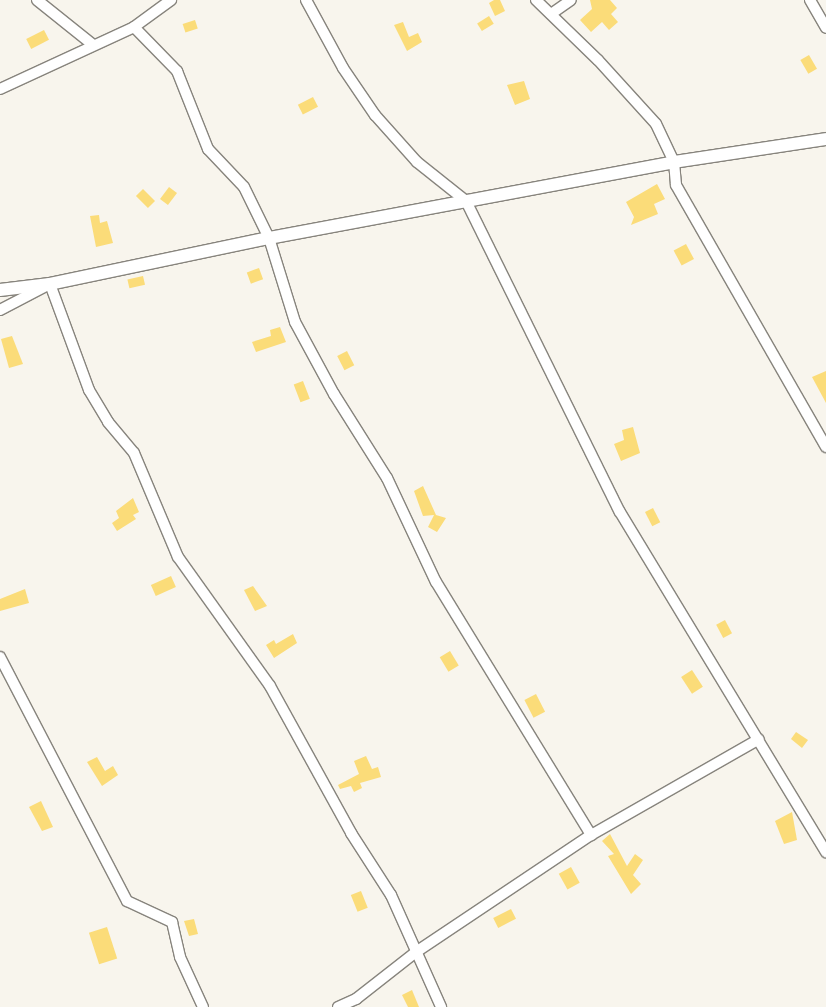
<!DOCTYPE html>
<style>
body{margin:0}
#map{position:relative;width:826px;height:1007px;overflow:hidden;background:#f8f5ed;font-family:Overpass,sans-serif}
div>[style]{position:absolute}
.building>*{inset:0;background:#fbdc79;transform-origin:0 0}
.roads{filter:drop-shadow(1px 0 #87847d) drop-shadow(-1px 0 #87847d) drop-shadow(0 1px #87847d) drop-shadow(0 -1px #87847d)}
.minor>*{height:10px;margin:-5px;padding:0 5px;transform-origin:5px;border-radius:5px;background:#fff}
.tertiary>*{height:12px;margin:-6px;padding:0 6px;transform-origin:6px;border-radius:6px;background:#fff}
span{translate:-50% -50%;white-space:nowrap;text-align:center;line-height:1.15;-webkit-text-stroke:4px #fff;paint-order:stroke}
</style>
<div id="map">
<div class="building">
<div style="clip-path:polygon(494px 0,500px 0,505px 11px,495px 16px,489px 3px)"></div>
<div style="clip-path:polygon(590px 0,610px 0,617px 8px,611px 14px,618px 22px,609px 30px,602px 22px,591px 32px,580px 20px,592px 9px)"></div>
<div style="left:489px;top:16px;width:9px;height:14px;rotate:58deg"></div>
<div style="left:195px;top:20px;width:9px;height:13px;rotate:72deg"></div>
<div style="clip-path:polygon(403px 22px,409px 37px,418px 33px,422px 42px,407px 51px,394px 25px)"></div>
<div style="left:44px;top:30px;width:11px;height:20px;rotate:63deg"></div>
<div style="left:809px;top:55px;width:16px;height:10px;rotate:60deg"></div>
<div style="clip-path:polygon(524px 81px,530px 99px,515px 105px,507px 85px)"></div>
<div style="left:313px;top:97px;width:11px;height:17px;rotate:63deg"></div>
<div style="clip-path:polygon(657px 184px,665px 199px,654px 204px,658px 214px,631px 225px,634px 217px,626px 202px)"></div>
<div style="left:169px;top:187px;width:10px;height:15px;rotate:37deg"></div>
<div style="left:143px;top:189px;width:17px;height:10px;rotate:45deg"></div>
<div style="clip-path:polygon(99px 215px,100px 223px,107px 221px,113px 243px,96px 247px,90px 216px)"></div>
<div style="left:686px;top:244px;width:17px;height:14px;rotate:62deg"></div>
<div style="left:259px;top:268px;width:12px;height:13px;rotate:70deg"></div>
<div style="left:143px;top:276px;width:9px;height:16px;rotate:77deg"></div>
<div style="clip-path:polygon(280px 327px,286px 342px,256px 352px,252px 342px,271px 336px,270px 330px)"></div>
<div style="clip-path:polygon(12px 336px,23px 364px,9px 368px,1px 339px)"></div>
<div style="left:347px;top:351px;width:16px;height:11px;rotate:63deg"></div>
<div style="clip-path:polygon(826px 371px,826px 403px,812px 377px)"></div>
<div style="left:303px;top:381px;width:19px;height:10px;rotate:69deg"></div>
<div style="clip-path:polygon(633px 427px,640px 453px,621px 461px,614px 444px,624px 440px,622px 430px)"></div>
<div style="clip-path:polygon(423px 486px,436px 515px,446px 518px,437px 532px,428px 527px,434px 515px,423px 516px,414px 491px)"></div>
<div style="clip-path:polygon(133px 498px,139px 512px,133px 515px,136px 519px,117px 531px,112px 523px,119px 518px,116px 511px)"></div>
<div style="left:653px;top:508px;width:16px;height:9px;rotate:63deg"></div>
<div style="left:171px;top:576px;width:12px;height:22px;rotate:66deg"></div>
<div style="clip-path:polygon(253px 586px,267px 606px,255px 611px,244px 590px)"></div>
<div style="clip-path:polygon(25px 589px,29px 603px,0 611px,0 599px)"></div>
<div style="left:725px;top:620px;width:15px;height:10px;rotate:62deg"></div>
<div style="clip-path:polygon(293px 634px,297px 643px,274px 658px,266px 645px,274px 640px,276px 644px)"></div>
<div style="left:450px;top:651px;width:17px;height:12px;rotate:59deg"></div>
<div style="left:692px;top:670px;width:20px;height:13px;rotate:57deg"></div>
<div style="left:536px;top:694px;width:20px;height:13px;rotate:63deg"></div>
<div style="clip-path:polygon(796px 732px,808px 740px,802px 748px,791px 739px)"></div>
<div style="clip-path:polygon(366px 756px,372px 769px,378px 767px,381px 777px,360px 783px,362px 788px,354px 792px,351px 786px,340px 789px,338px 785px,359px 774px,354px 761px)"></div>
<div style="clip-path:polygon(97px 757px,105px 771px,113px 766px,118px 775px,102px 786px,87px 762px)"></div>
<div style="clip-path:polygon(41px 801px,53px 827px,42px 831px,29px 807px)"></div>
<div style="clip-path:polygon(792px 812px,797px 840px,784px 844px,775px 821px)"></div>
<div style="clip-path:polygon(610px 834px,627px 866px,635px 854px,643px 860px,633px 875px,641px 884px,631px 894px,608px 856px,614px 854px,602px 841px)"></div>
<div style="left:571px;top:867px;width:18px;height:14px;rotate:61deg"></div>
<div style="left:361px;top:891px;width:18px;height:11px;rotate:68deg"></div>
<div style="left:511px;top:909px;width:11px;height:20px;rotate:63deg"></div>
<div style="clip-path:polygon(194px 919px,198px 934px,189px 936px,184px 921px)"></div>
<div style="left:107px;top:927px;width:33px;height:19px;rotate:72deg"></div>
<div style="clip-path:polygon(412px 990px,419px 1007px,408px 1007px,402px 995px)"></div>
</div>
<div class="roads">
<div class="minor">
<div style="left:37px;top:0;width:70px;rotate:38.7deg"></div>
<div style="left:306px;top:0;width:77px;rotate:61.4deg"></div>
<div style="left:343px;top:68px;width:57px;rotate:55.8deg"></div>
<div style="left:375px;top:115px;width:63px;rotate:48.2deg"></div>
<div style="left:417px;top:162px;width:63px;rotate:38.5deg"></div>
<div style="left:466px;top:201px;width:347px;rotate:63.7deg"></div>
<div style="left:620px;top:512px;width:398px;rotate:58.8deg"></div>
<div style="left:536px;top:0;width:86px;rotate:44.1deg"></div>
<div style="left:598px;top:60px;width:86px;rotate:47.8deg"></div>
<div style="left:656px;top:124px;width:42px;rotate:64.7deg"></div>
<div style="left:674px;top:162px;width:23px;rotate:85deg"></div>
<div style="left:676px;top:185px;width:302px;rotate:60.2deg"></div>
<div style="left:810px;top:0;width:32px;rotate:60deg"></div>
<div style="left:551px;top:14px;width:24px;rotate:-35deg"></div>
<div style="left:134px;top:27px;width:62px;rotate:45.7deg"></div>
<div style="left:177px;top:71px;width:84px;rotate:68.3deg"></div>
<div style="left:208px;top:149px;width:52px;rotate:46.5deg"></div>
<div style="left:244px;top:187px;width:57px;rotate:63.9deg"></div>
<div style="left:269px;top:238px;width:88px;rotate:72.8deg"></div>
<div style="left:295px;top:322px;width:82px;rotate:61.6deg"></div>
<div style="left:334px;top:394px;width:99px;rotate:57.8deg"></div>
<div style="left:387px;top:478px;width:115px;rotate:64.8deg"></div>
<div style="left:436px;top:582px;width:297px;rotate:58.5deg"></div>
<div style="left:0;top:89px;width:148px;rotate:-24.8deg"></div>
<div style="left:134px;top:27px;width:46px;rotate:-36.1deg"></div>
<div style="left:0;top:310px;width:56px;rotate:-27.5deg"></div>
<div style="left:50px;top:284px;width:113px;rotate:69.8deg"></div>
<div style="left:89px;top:390px;width:37px;rotate:59deg"></div>
<div style="left:108px;top:422px;width:40px;rotate:50deg"></div>
<div style="left:134px;top:453px;width:113px;rotate:67.1deg"></div>
<div style="left:178px;top:557px;width:158px;rotate:54.5deg"></div>
<div style="left:270px;top:686px;width:168px;rotate:61.1deg"></div>
<div style="left:351px;top:833px;width:74px;rotate:57.2deg"></div>
<div style="left:391px;top:895px;width:123px;rotate:65.9deg"></div>
<div style="left:0;top:657px;width:275px;rotate:62.5deg"></div>
<div style="left:127px;top:901px;width:50px;rotate:25deg"></div>
<div style="left:172px;top:922px;width:36px;rotate:77deg"></div>
<div style="left:180px;top:957px;width:55px;rotate:65.3deg"></div>
<div style="left:338px;top:1007px;width:20px;rotate:-24deg"></div>
<div style="left:356px;top:999px;width:76px;rotate:-38.1deg"></div>
<div style="left:416px;top:952px;width:211px;rotate:-33.8deg"></div>
<div style="left:591px;top:835px;width:193px;rotate:-29.7deg"></div>
</div>
<div class="tertiary">
<div style="left:0;top:290px;width:50px;rotate:-6.8deg"></div>
<div style="left:50px;top:284px;width:224px;rotate:-11.9deg"></div>
<div style="left:269px;top:238px;width:412px;rotate:-10.6deg"></div>
<div style="left:674px;top:162px;width:154px;rotate:-8.6deg"></div>
</div>
</div>
</div>
